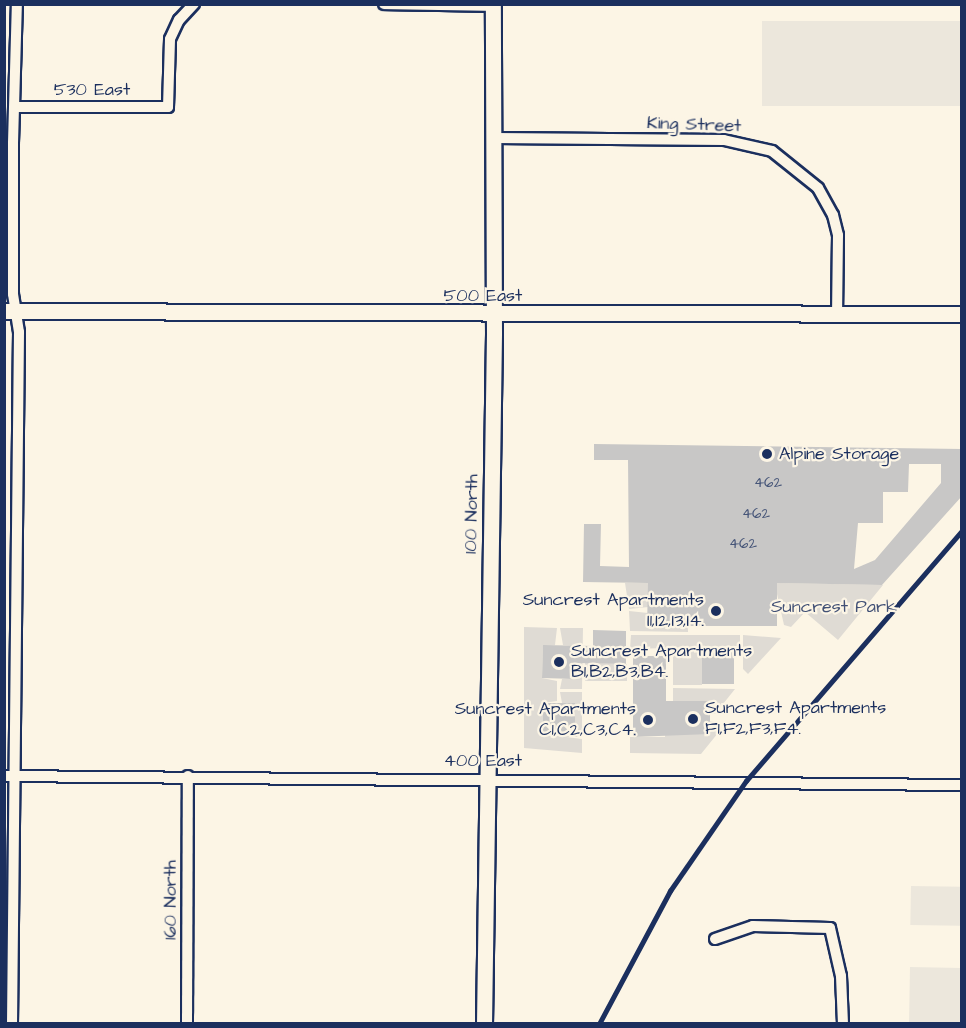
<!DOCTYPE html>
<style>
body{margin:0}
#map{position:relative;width:966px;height:1028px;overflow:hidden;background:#fcf5e5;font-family:"Architects Daughter",sans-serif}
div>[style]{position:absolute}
.built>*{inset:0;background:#ece7dc;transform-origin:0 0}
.green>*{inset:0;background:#dfdbd4;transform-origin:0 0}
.building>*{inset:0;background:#c8c7c6;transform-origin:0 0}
.roads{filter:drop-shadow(2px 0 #1b2f5e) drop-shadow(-2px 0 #1b2f5e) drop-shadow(0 2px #1b2f5e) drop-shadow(0 -2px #1b2f5e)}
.street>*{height:10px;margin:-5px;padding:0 5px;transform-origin:5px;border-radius:5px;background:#fcf5e5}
.secondary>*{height:15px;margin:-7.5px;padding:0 7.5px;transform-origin:7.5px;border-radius:7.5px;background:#fcf5e5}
.rail>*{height:4.5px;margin:-2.25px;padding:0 2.25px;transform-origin:2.25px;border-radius:2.25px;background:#1b2f5e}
.dots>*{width:16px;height:16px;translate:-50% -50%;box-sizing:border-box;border:3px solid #fcf5e5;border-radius:50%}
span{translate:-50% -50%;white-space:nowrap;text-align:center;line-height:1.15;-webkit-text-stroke:4.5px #fcf5e5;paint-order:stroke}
.number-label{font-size:15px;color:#465578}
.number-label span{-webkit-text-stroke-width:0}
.street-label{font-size:18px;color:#1b2f5e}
.poi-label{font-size:18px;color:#1b2f5e}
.left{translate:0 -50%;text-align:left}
.right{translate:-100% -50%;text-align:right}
.park-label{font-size:18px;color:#425176}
.frame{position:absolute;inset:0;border:6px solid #1b2f5e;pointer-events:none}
</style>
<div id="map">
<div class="built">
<div style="left:762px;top:21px;width:199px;height:85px"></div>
<div style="left:911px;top:886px;width:50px;height:39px;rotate:1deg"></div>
<div style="left:910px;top:967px;width:51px;height:56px;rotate:1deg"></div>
</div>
<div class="green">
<div style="clip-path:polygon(625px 583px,780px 583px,883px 585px,838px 640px,805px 612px,791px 627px,784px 625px,777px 594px,629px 609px)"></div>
<div style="clip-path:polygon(629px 611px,648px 613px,648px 626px,679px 627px,679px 614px,688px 612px,688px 632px,630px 631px)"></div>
<div style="clip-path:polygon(524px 627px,557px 628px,555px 645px,543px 646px,542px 678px,557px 681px,557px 701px,543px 703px,543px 734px,582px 739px,582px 753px,524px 748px)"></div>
<div style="clip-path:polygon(560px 628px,583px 628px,582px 689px,560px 689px,562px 679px,575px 678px,576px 646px,563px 645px)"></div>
<div style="clip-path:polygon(631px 635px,740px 635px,740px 646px,630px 649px)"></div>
<div style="clip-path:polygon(743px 635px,781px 638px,748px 674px,743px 669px)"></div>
<div style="clip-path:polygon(585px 648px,593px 663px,627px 664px,627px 681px,585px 681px)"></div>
<div style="left:702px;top:649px;width:36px;height:29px;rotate:90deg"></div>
<div style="clip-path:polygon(673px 688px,735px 689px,715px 714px,710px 714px,710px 701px,678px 701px,673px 714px)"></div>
<div style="clip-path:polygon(560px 692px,582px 692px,582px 737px,562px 737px,575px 735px,575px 703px,562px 703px)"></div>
<div style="clip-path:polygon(715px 721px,718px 733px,701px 754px,630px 753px,630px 737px,665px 737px,665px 723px)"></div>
</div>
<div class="building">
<div style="clip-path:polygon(evenodd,594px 444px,962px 449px,962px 496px,882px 585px,777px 583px,777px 626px,647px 626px,648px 583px,583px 582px,584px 524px,601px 524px,600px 566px,629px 567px,628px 460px,594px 460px,594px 444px,909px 464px,941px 464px,941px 483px,875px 560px,854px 569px,858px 523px,883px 523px,883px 492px,908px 492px,909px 464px)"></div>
<div style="clip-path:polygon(593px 630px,626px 631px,626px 664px,576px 663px,575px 679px,542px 678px,543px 645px,593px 646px)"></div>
<div style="left:702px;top:652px;width:32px;height:32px"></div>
<div style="clip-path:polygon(633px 656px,666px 656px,666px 701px,710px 701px,710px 734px,633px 737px)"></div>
<div style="left:543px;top:703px;width:32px;height:32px"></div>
</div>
<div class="roads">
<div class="street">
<div style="left:384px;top:4px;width:110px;rotate:1deg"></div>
<div style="left:17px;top:107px;width:151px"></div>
<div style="left:168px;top:107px;width:68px;rotate:-88.3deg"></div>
<div style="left:170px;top:39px;width:21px;rotate:-65deg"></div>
<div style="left:179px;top:20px;width:22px;rotate:-47deg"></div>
<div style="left:495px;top:138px;width:229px;rotate:0.5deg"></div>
<div style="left:724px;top:140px;width:49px;rotate:12.9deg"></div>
<div style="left:772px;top:151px;width:59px;rotate:38.8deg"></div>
<div style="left:818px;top:188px;width:31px;rotate:61deg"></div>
<div style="left:833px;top:215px;width:21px;rotate:76deg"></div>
<div style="left:838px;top:235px;width:80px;rotate:90.7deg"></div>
<div style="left:4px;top:776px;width:958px;rotate:0.54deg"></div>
<div style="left:715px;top:939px;width:40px;rotate:-18.9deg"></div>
<div style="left:753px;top:926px;width:77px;rotate:1.5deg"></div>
<div style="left:830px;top:928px;width:49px;rotate:77.1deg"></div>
<div style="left:841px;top:976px;width:48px;rotate:87.6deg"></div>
<div style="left:12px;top:1024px;width:692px;rotate:-89.42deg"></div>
<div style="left:19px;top:332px;width:38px;rotate:-99deg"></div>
<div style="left:13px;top:294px;width:151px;rotate:-90deg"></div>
<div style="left:13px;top:143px;width:139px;rotate:-88.4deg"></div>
<div style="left:187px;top:1024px;width:248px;rotate:-89.8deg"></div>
</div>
<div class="secondary">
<div style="left:4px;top:311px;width:958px;rotate:0.18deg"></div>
<div style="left:484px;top:1024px;width:691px;rotate:-89.17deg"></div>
<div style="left:494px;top:333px;width:329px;rotate:-90.2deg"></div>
</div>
</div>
<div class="rail">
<div style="left:599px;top:1024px;width:151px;rotate:-61.9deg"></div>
<div style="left:670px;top:891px;width:134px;rotate:-55.4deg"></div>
<div style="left:746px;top:781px;width:330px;rotate:-49.2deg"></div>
</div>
<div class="dots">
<div style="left:767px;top:454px;background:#1b2f5e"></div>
<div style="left:716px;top:611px;background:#1b2f5e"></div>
<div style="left:559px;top:662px;background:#1b2f5e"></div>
<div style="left:693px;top:719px;background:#1b2f5e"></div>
<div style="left:648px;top:720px;background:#1b2f5e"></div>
</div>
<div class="number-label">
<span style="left:768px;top:483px">462</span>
<span style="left:756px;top:514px">462</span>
<span style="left:743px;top:544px">462</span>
</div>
<div class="street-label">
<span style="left:92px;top:90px">530 East</span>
<span style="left:694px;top:125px;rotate:2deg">King Street</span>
<span style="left:483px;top:296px">500 East</span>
<span style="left:472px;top:514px;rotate:-89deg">100 North</span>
<span style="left:483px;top:761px">400 East</span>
<span style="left:171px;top:900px;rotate:-90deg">160 North</span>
</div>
<div class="poi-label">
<span class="left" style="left:779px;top:454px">Alpine Storage</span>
<span class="right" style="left:704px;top:611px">Suncrest Apartments<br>I1,I2,I3,I4.</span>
<span class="left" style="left:571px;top:662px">Suncrest Apartments<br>B1,B2,B3,B4.</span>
<span class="left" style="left:705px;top:719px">Suncrest Apartments<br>F1,F2,F3,F4.</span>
<span class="right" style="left:636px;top:720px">Suncrest Apartments<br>C1,C2,C3,C4.</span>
</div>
<div class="park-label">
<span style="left:834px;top:607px">Suncrest Park</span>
</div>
<div class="frame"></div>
</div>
